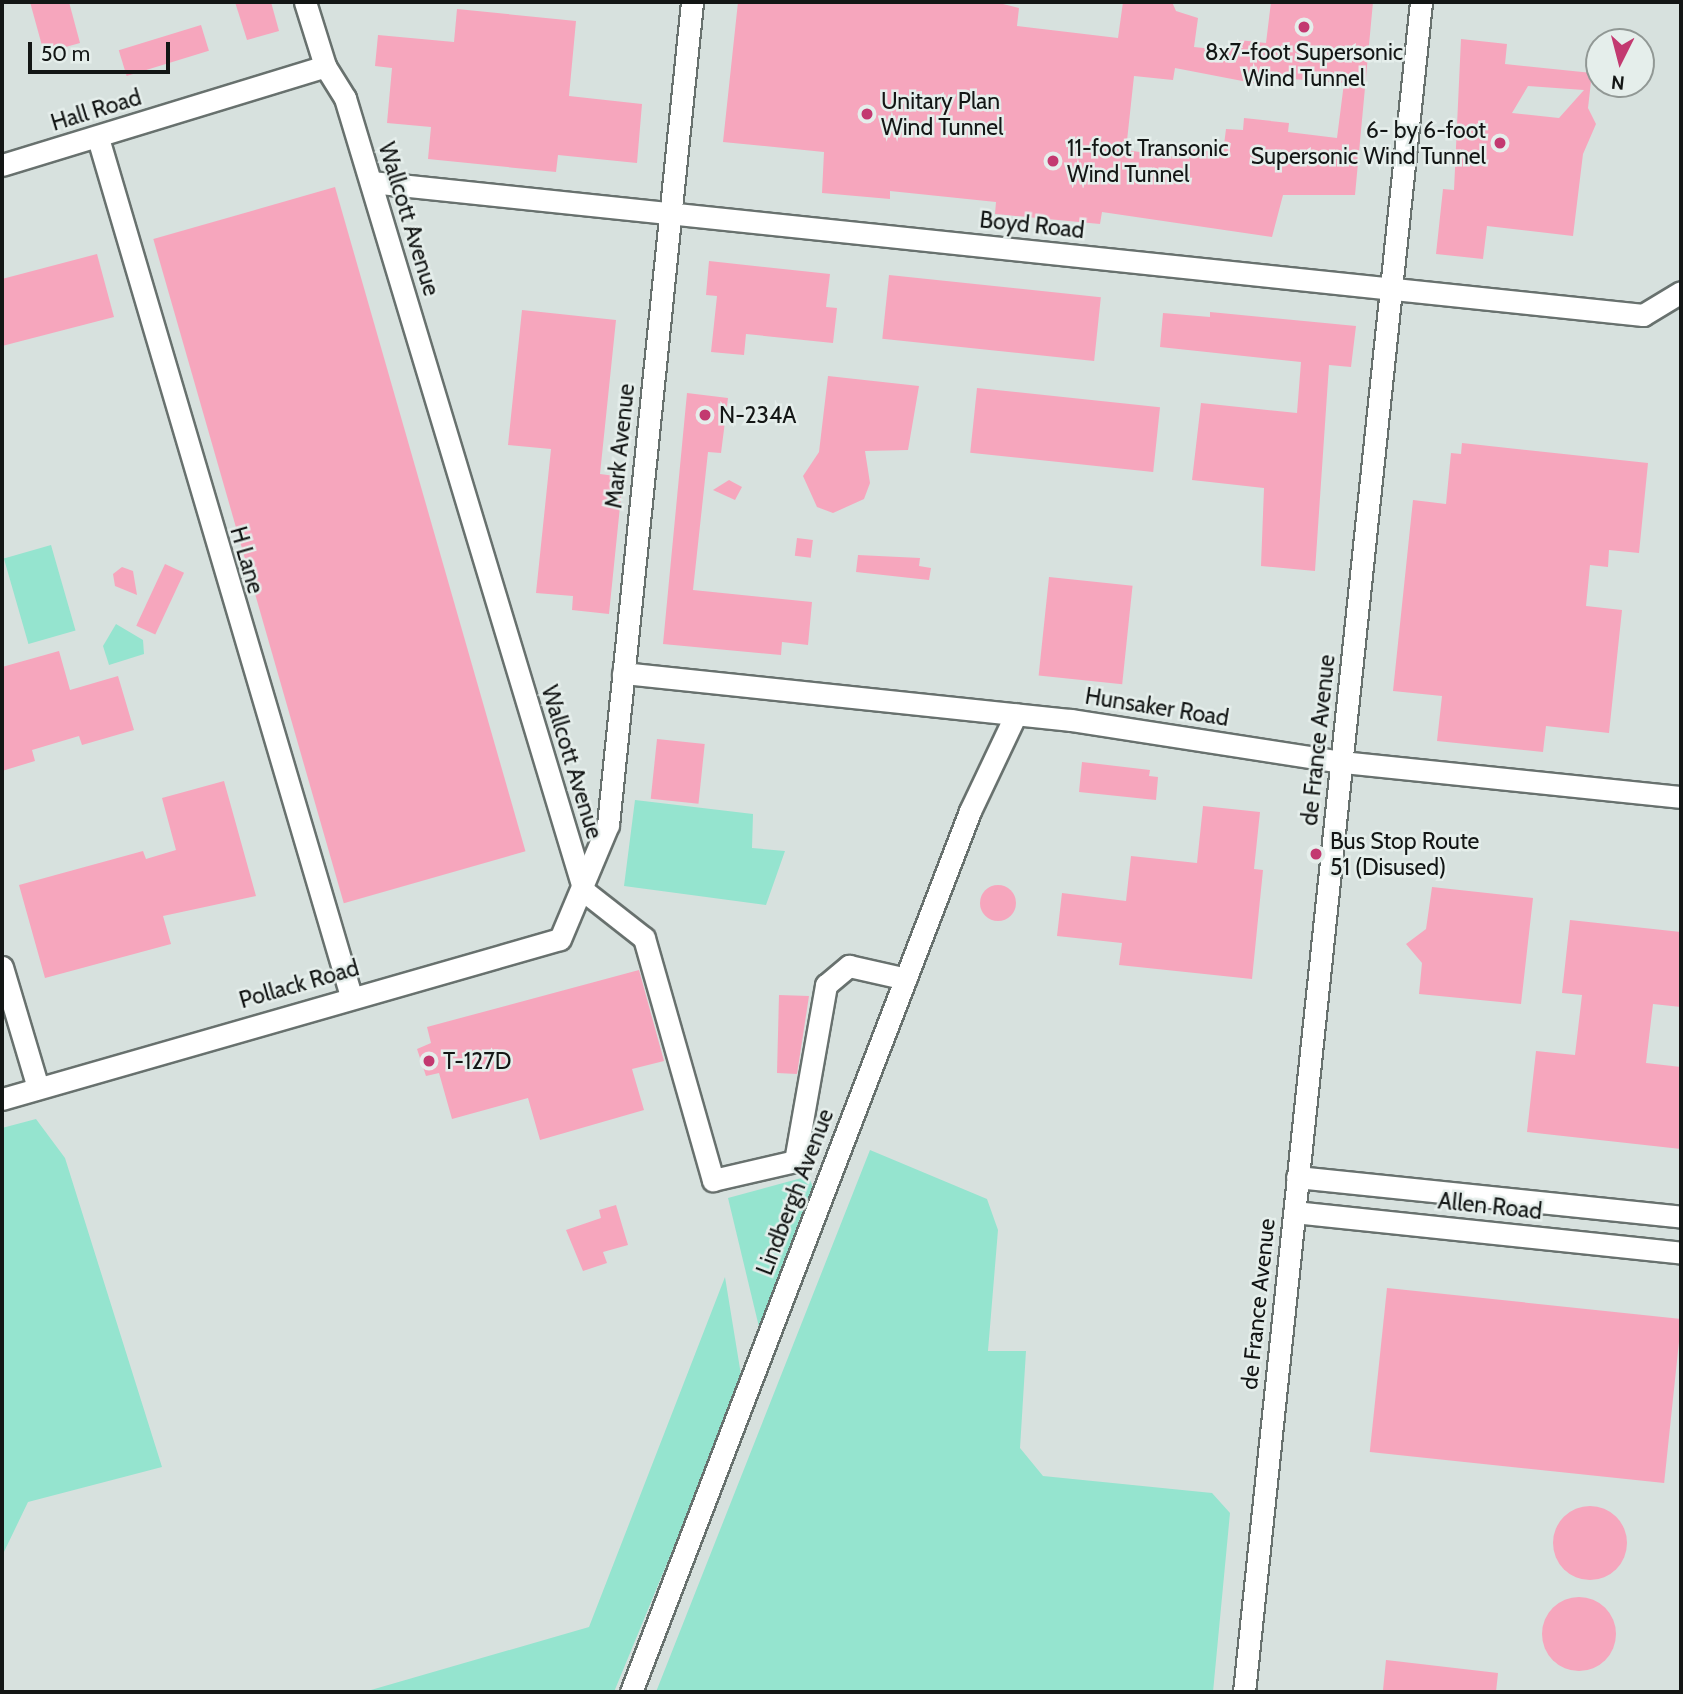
<!DOCTYPE html>
<style>
body{margin:0}
#map{position:relative;width:1683px;height:1694px;overflow:hidden;background:#d7e1de;font-family:Cabin,sans-serif}
div>[style]{position:absolute}
.green>*{inset:0;background:#95e4cf;transform-origin:0 0}
.building>*{inset:0;background:#f6a6bd;transform-origin:0 0}
.round{border-radius:50%}
.roads{filter:drop-shadow(2px 0 #68716e) drop-shadow(-2px 0 #68716e) drop-shadow(0 2px #68716e) drop-shadow(0 -2px #68716e)}
.minor>*{height:21px;margin:-10.5px;padding:0 10.5px;transform-origin:10.5px;border-radius:10.5px;background:#fff}
.dots>*{width:19px;height:19px;translate:-50% -50%;box-sizing:border-box;border:4px solid #e5eeeb;border-radius:50%}
span{translate:-50% -50%;white-space:nowrap;text-align:center;line-height:1.15;-webkit-text-stroke:5px #e5eeeb;paint-order:stroke}
.poi-label{font-size:23px;color:#131615}
.left{translate:0 -50%;text-align:left}
.right{translate:-100% -50%;text-align:right}
.street-label{font-size:23px;color:#131615}
.frame{position:absolute;inset:0;border:4px solid #131615;pointer-events:none}
.north{position:absolute;left:1585px;top:28px;width:70px;height:70px;box-sizing:border-box;background:#e5eeeb;border:2px solid #919895;border-radius:50%;rotate:186deg;font-size:19px;font-weight:700;line-height:28px;text-align:center;color:#131615}
.north::after{content:'';display:block;margin:auto;width:24px;height:32px;background:#c33970;clip-path:polygon(50% 0,100% 100%,50% 72%,0 100%)}
.scale{position:absolute;left:28px;top:42px;width:142px;height:32px;box-sizing:border-box;border:4px solid #131615;border-top:0;padding-left:9px;font-size:21px;line-height:24px;white-space:nowrap;color:#131615;-webkit-text-stroke:5px #e5eeeb;paint-order:stroke}
</style>
<div id="map">
<div class="green">
<div style="left:51px;top:545px;width:89px;height:49px;rotate:74deg"></div>
<div style="clip-path:polygon(116px 624px,143px 640px,144px 654px,109px 665px,103px 646px)"></div>
<div style="clip-path:polygon(635px 800px,753px 814px,752px 848px,785px 851px,766px 905px,624px 886px)"></div>
<div style="clip-path:polygon(36px 1119px,65px 1158px,162px 1467px,28px 1502px,2px 1556px,2px 1128px)"></div>
<div style="clip-path:polygon(870px 1150px,987px 1199px,998px 1230px,988px 1351px,1026px 1351px,1020px 1448px,1043px 1476px,1212px 1493px,1230px 1513px,1213px 1692px,656px 1692px)"></div>
<div style="clip-path:polygon(809px 1176px,814px 1191px,759px 1327px,728px 1198px)"></div>
<div style="clip-path:polygon(725px 1277px,742px 1381px,614px 1692px,364px 1692px,589px 1627px)"></div>
</div>
<div class="building">
<div style="clip-path:polygon(30px 2px,69px 2px,80px 43px,44px 53px)"></div>
<div style="clip-path:polygon(235px 2px,271px 2px,279px 31px,247px 40px)"></div>
<div style="clip-path:polygon(evenodd,738px 2px,995px 2px,1019px 8px,1017px 26px,1118px 38px,1123px 2px,1172px 2px,1176px 11px,1198px 18px,1194px 47px,1221px 50px,1239px 40px,1266px 43px,1271px 2px,1373px 2px,1355px 195px,1283px 195px,1272px 237px,1102px 212px,1100px 224px,995px 214px,996px 202px,890px 191px,890px 199px,822px 193px,824px 152px,723px 142px,738px 2px,1175px 68px,1258px 84px,1279px 78px,1344px 83px,1337px 138px,1288px 132px,1289px 123px,1244px 118px,1243px 130px,1226px 129px,1223px 153px,1190px 149px,1189px 159px,1126px 150px,1134px 76px,1173px 80px,1175px 68px)"></div>
<div style="clip-path:polygon(457px 9px,576px 21px,569px 96px,642px 104px,637px 163px,558px 155px,556px 172px,428px 159px,431px 127px,387px 123px,392px 68px,375px 66px,378px 35px,454px 42px)"></div>
<div style="left:201px;top:25px;width:27px;height:86px;rotate:73deg"></div>
<div style="clip-path:polygon(evenodd,1461px 39px,1507px 44px,1505px 64px,1592px 73px,1588px 108px,1596px 124px,1583px 154px,1573px 236px,1487px 226px,1483px 259px,1436px 254px,1443px 189px,1454px 190px,1461px 39px,1528px 86px,1584px 90px,1559px 118px,1512px 113px,1528px 86px)"></div>
<div style="left:335px;top:187px;width:691px;height:189px;rotate:74deg"></div>
<div style="clip-path:polygon(97px 254px,114px 317px,2px 346px,2px 279px)"></div>
<div style="clip-path:polygon(709px 261px,830px 274px,826px 307px,837px 308px,833px 343px,746px 334px,744px 355px,711px 352px,717px 296px,706px 295px)"></div>
<div style="left:889px;top:275px;width:213px;height:64px;rotate:6deg"></div>
<div style="clip-path:polygon(522px 310px,616px 320px,600px 474px,623px 477px,609px 614px,572px 610px,573px 596px,536px 593px,551px 449px,508px 445px)"></div>
<div style="clip-path:polygon(1210px 312px,1356px 326px,1351px 367px,1329px 365px,1315px 571px,1261px 566px,1264px 488px,1192px 480px,1201px 403px,1297px 413px,1301px 362px,1160px 347px,1163px 313px,1210px 317px)"></div>
<div style="clip-path:polygon(828px 376px,919px 386px,908px 450px,865px 451px,870px 483px,864px 499px,833px 513px,817px 507px,803px 476px,819px 452px)"></div>
<div style="left:977px;top:388px;width:184px;height:65px;rotate:6deg"></div>
<div style="clip-path:polygon(687px 393px,728px 398px,721px 453px,708px 452px,693px 590px,812px 602px,808px 645px,782px 642px,781px 655px,663px 644px)"></div>
<div style="clip-path:polygon(1462px 443px,1648px 463px,1639px 553px,1609px 550px,1608px 567px,1590px 565px,1586px 606px,1622px 610px,1609px 733px,1546px 726px,1543px 752px,1437px 741px,1442px 696px,1393px 691px,1413px 500px,1446px 504px,1451px 453px,1461px 454px)"></div>
<div style="clip-path:polygon(729px 480px,742px 487px,735px 500px,713px 490px)"></div>
<div style="left:797px;top:538px;width:16px;height:18px;rotate:7deg"></div>
<div style="clip-path:polygon(858px 555px,920px 558px,919px 566px,931px 568px,929px 580px,856px 572px)"></div>
<div style="left:165px;top:564px;width:21px;height:68px;rotate:25deg"></div>
<div style="clip-path:polygon(122px 567px,133px 571px,137px 595px,115px 586px,113px 574px)"></div>
<div style="left:1049px;top:577px;width:84px;height:99px;rotate:6deg"></div>
<div style="clip-path:polygon(59px 651px,70px 690px,118px 676px,134px 730px,82px 745px,79px 736px,32px 750px,35px 761px,2px 771px,2px 667px)"></div>
<div style="left:657px;top:739px;width:48px;height:60px;rotate:6deg"></div>
<div style="clip-path:polygon(1082px 762px,1150px 770px,1149px 776px,1158px 777px,1156px 800px,1079px 792px)"></div>
<div style="clip-path:polygon(224px 781px,256px 896px,163px 916px,171px 944px,45px 978px,19px 885px,143px 851px,146px 859px,176px 850px,162px 798px)"></div>
<div style="clip-path:polygon(1203px 806px,1260px 812px,1254px 869px,1263px 870px,1252px 979px,1119px 965px,1122px 943px,1057px 936px,1062px 893px,1126px 901px,1131px 856px,1197px 863px)"></div>
<div class="round" style="left:980px;top:885px;width:36px;height:36px"></div>
<div style="clip-path:polygon(1432px 887px,1533px 898px,1521px 1004px,1419px 994px,1422px 963px,1406px 944px,1426px 929px)"></div>
<div style="clip-path:polygon(1570px 920px,1681px 932px,1681px 1007px,1653px 1004px,1646px 1063px,1681px 1067px,1681px 1149px,1527px 1132px,1536px 1051px,1575px 1055px,1582px 995px,1562px 993px)"></div>
<div style="clip-path:polygon(639px 970px,664px 1061px,632px 1069px,644px 1110px,540px 1140px,528px 1098px,452px 1119px,439px 1073px,426px 1076px,417px 1049px,431px 1043px,427px 1027px)"></div>
<div style="clip-path:polygon(779px 995px,809px 996px,797px 1074px,777px 1073px)"></div>
<div style="clip-path:polygon(616px 1205px,628px 1245px,603px 1252px,607px 1263px,583px 1271px,566px 1230px,601px 1218px,599px 1210px)"></div>
<div style="left:1387px;top:1288px;width:296px;height:165px;rotate:6deg"></div>
<div class="round" style="left:1553px;top:1506px;width:74px;height:74px"></div>
<div class="round" style="left:1542px;top:1597px;width:74px;height:74px"></div>
<div style="clip-path:polygon(1386px 1660px,1498px 1673px,1496px 1692px,1383px 1690px)"></div>
</div>
<div class="roads">
<div class="minor">
<div style="left:305px;top:2px;width:67px;rotate:72.6deg"></div>
<div style="left:325px;top:66px;width:38px;rotate:58deg"></div>
<div style="left:345px;top:98px;width:828px;rotate:73.23deg"></div>
<div style="left:584px;top:891px;width:76px;rotate:38.1deg"></div>
<div style="left:644px;top:938px;width:252px;rotate:74.1deg"></div>
<div style="left:713px;top:1180px;width:84px;rotate:-13deg"></div>
<div style="left:795px;top:1161px;width:179px;rotate:-80deg"></div>
<div style="left:826px;top:985px;width:30px;rotate:-40deg"></div>
<div style="left:849px;top:966px;width:58px;rotate:12.8deg"></div>
<div style="left:98px;top:138px;width:895px;rotate:73.57deg"></div>
<div style="left:2px;top:165px;width:338px;rotate:-17deg"></div>
<div style="left:371px;top:182px;width:1279px;rotate:5.97deg"></div>
<div style="left:1643px;top:315px;width:44px;rotate:-31.2deg"></div>
<div style="left:623px;top:673px;width:450px;rotate:6deg"></div>
<div style="left:1071px;top:720px;width:274px;rotate:8.8deg"></div>
<div style="left:1342px;top:762px;width:341px;rotate:5.9deg"></div>
<div style="left:2px;top:967px;width:126px;rotate:73.4deg"></div>
<div style="left:2px;top:1099px;width:580px;rotate:-16deg"></div>
<div style="left:560px;top:939px;width:124px;rotate:-67.2deg"></div>
<div style="left:608px;top:825px;width:827px;rotate:-84.17deg"></div>
<div style="left:1297px;top:1177px;width:386px;rotate:5.9deg"></div>
<div style="left:1294px;top:1212px;width:389px;rotate:6deg"></div>
<div style="left:631px;top:1692px;width:944px;rotate:-68.95deg"></div>
<div style="left:970px;top:811px;width:107px;rotate:-64.6deg"></div>
<div style="left:1244px;top:1692px;width:1699px;rotate:-84.02deg"></div>
</div>
</div>
<div class="dots">
<div style="left:1304px;top:27px;background:#c33970"></div>
<div style="left:867px;top:114px;background:#c33970"></div>
<div style="left:1500px;top:143px;background:#c33970"></div>
<div style="left:1053px;top:161px;background:#c33970"></div>
<div style="left:705px;top:415px;background:#c33970"></div>
<div style="left:1316px;top:854px;background:#c33970"></div>
<div style="left:429px;top:1061px;background:#c33970"></div>
</div>
<div class="poi-label">
<span style="left:1304px;top:65px">8x7-foot Supersonic<br>Wind Tunnel</span>
<span class="left" style="left:881px;top:114px">Unitary Plan<br>Wind Tunnel</span>
<span class="right" style="left:1486px;top:143px">6- by 6-foot<br>Supersonic Wind Tunnel</span>
<span class="left" style="left:1067px;top:161px">11-foot Transonic<br>Wind Tunnel</span>
<span class="left" style="left:719px;top:415px">N-234A</span>
<span class="left" style="left:1330px;top:854px">Bus Stop Route<br>51 (Disused)</span>
<span class="left" style="left:443px;top:1061px">T-127D</span>
</div>
<div class="street-label">
<span style="left:96px;top:110px;rotate:-17deg">Hall Road</span>
<span style="left:409px;top:219px;rotate:73deg">Wallcott Avenue</span>
<span style="left:1032px;top:225px;rotate:6deg">Boyd Road</span>
<span style="left:620px;top:446px;rotate:-84deg">Mark Avenue</span>
<span style="left:247px;top:560px;rotate:74deg">H Lane</span>
<span style="left:1157px;top:707px;rotate:9deg">Hunsaker Road</span>
<span style="left:1318px;top:740px;rotate:-84deg">de France Avenue</span>
<span style="left:572px;top:762px;rotate:73deg">Wallcott Avenue</span>
<span style="left:299px;top:984px;rotate:-16deg">Pollack Road</span>
<span style="left:795px;top:1192px;rotate:-69deg">Lindbergh Avenue</span>
<span style="left:1490px;top:1206px;rotate:6deg">Allen Road</span>
<span style="left:1258px;top:1304px;rotate:-84deg">de France Avenue</span>
</div>
<div class="frame"></div>
<div class="north">N</div>
<div class="scale">50 m</div>
</div>
